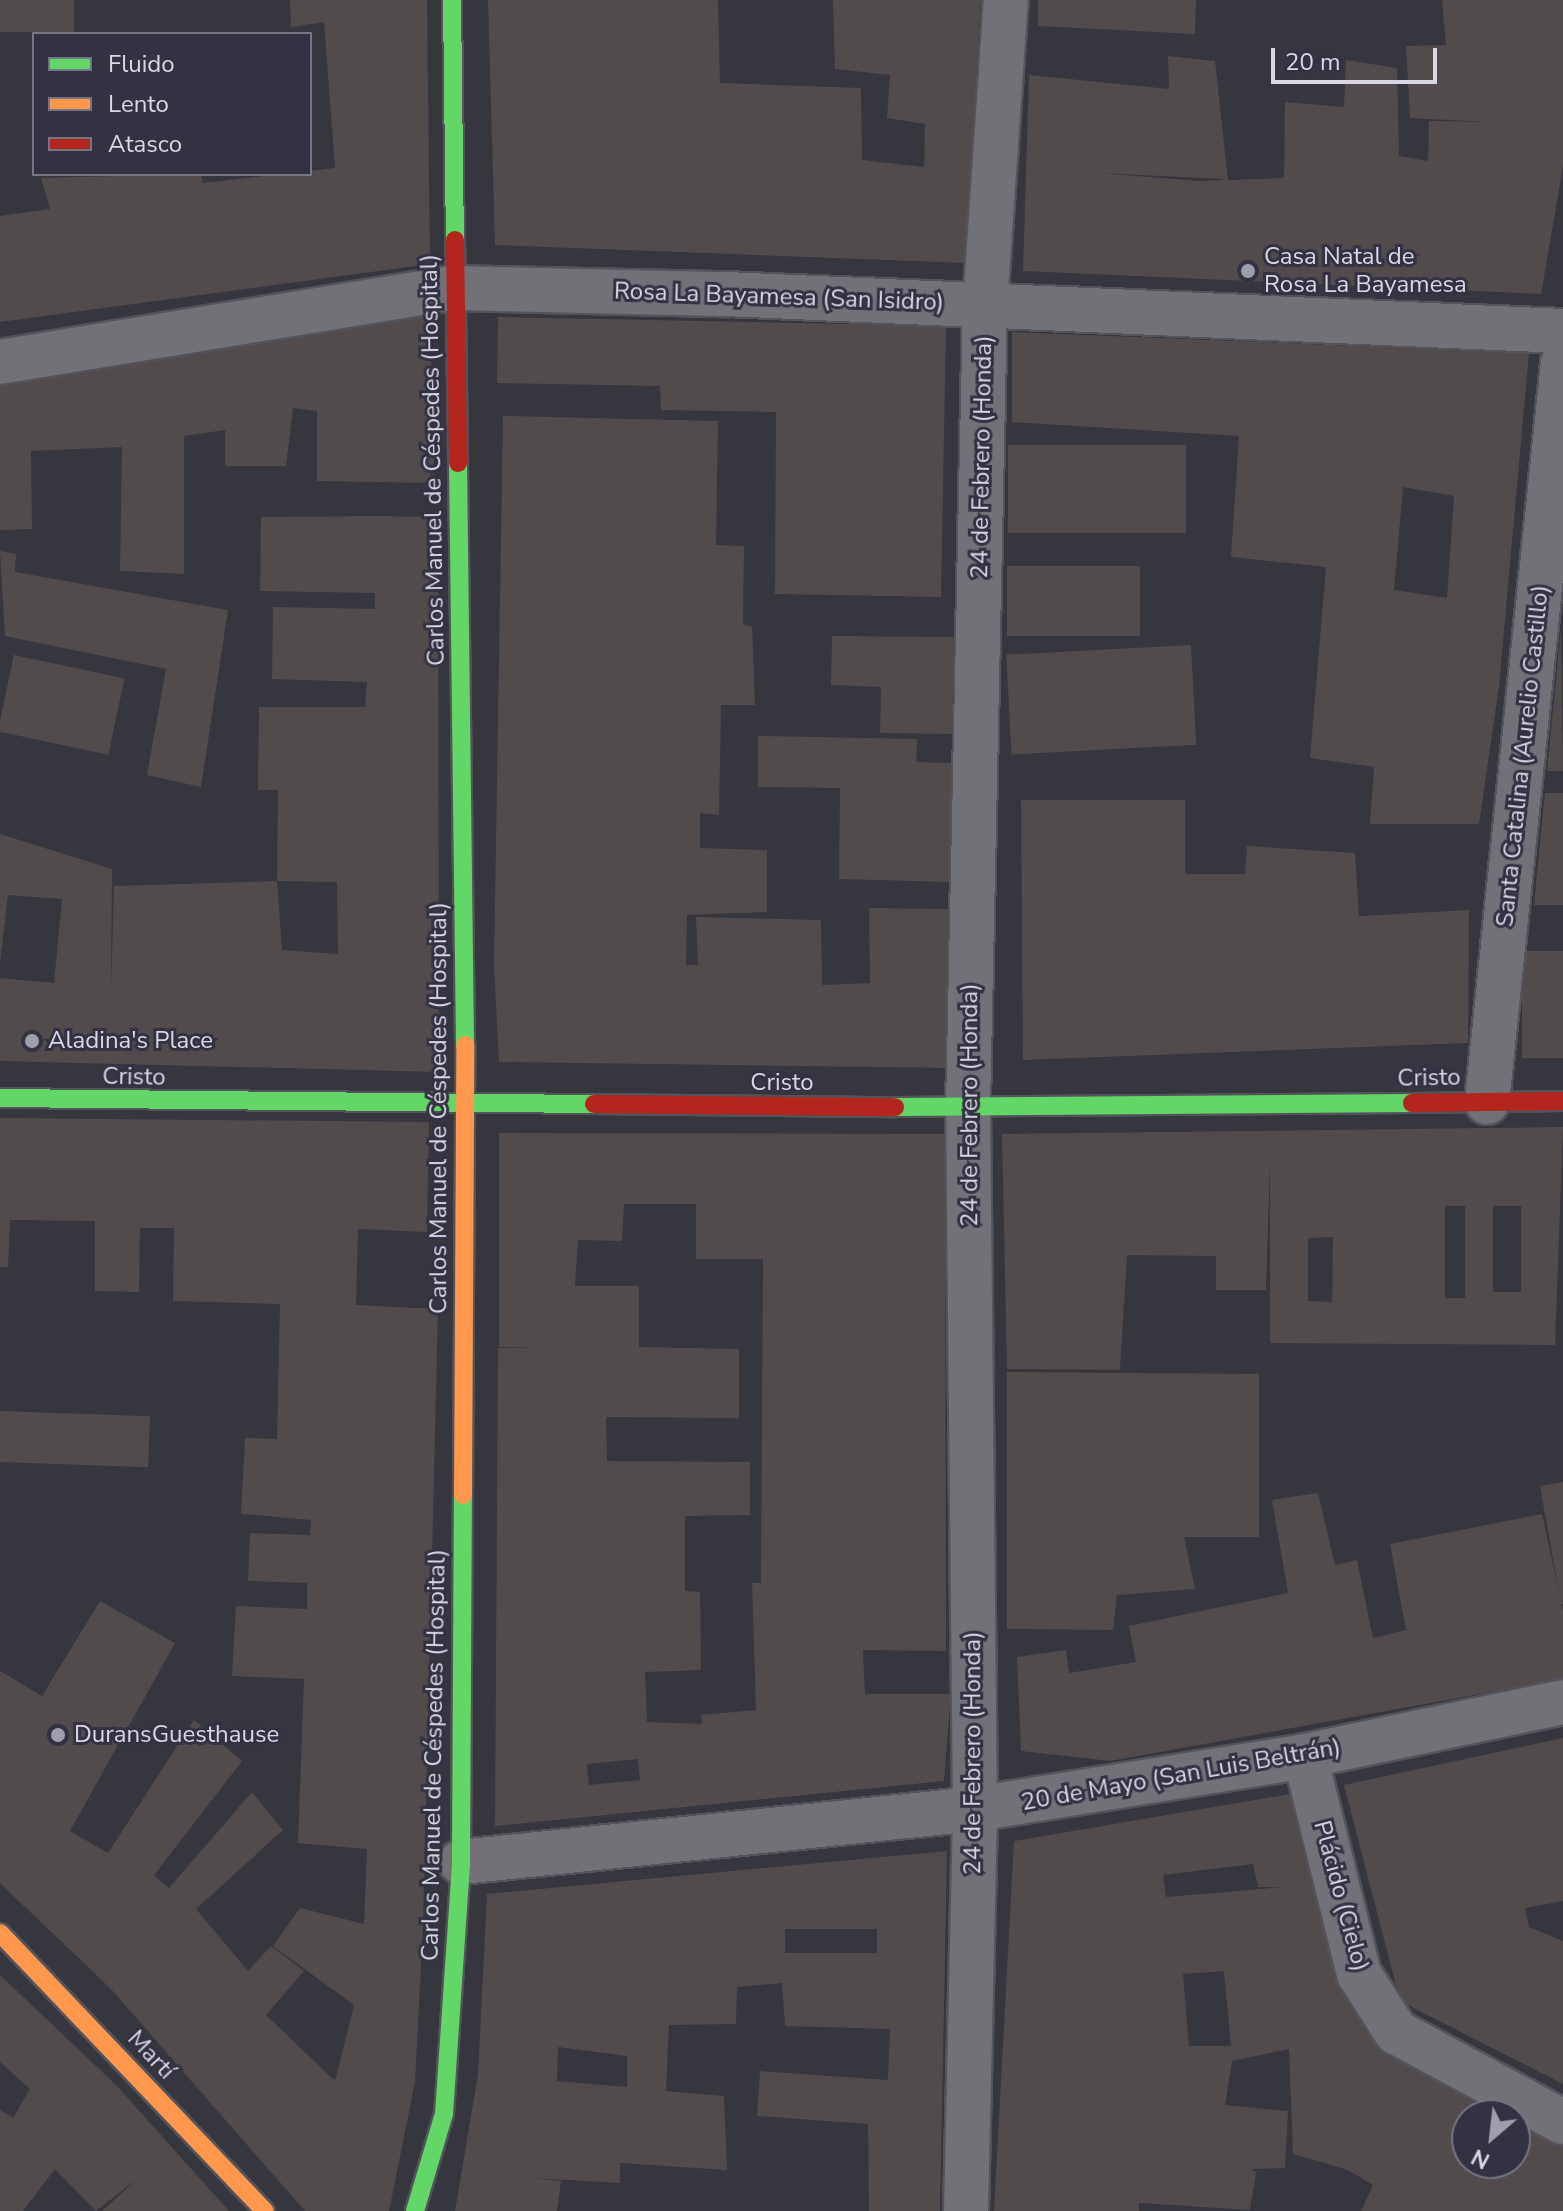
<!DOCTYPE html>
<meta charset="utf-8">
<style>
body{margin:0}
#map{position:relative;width:1563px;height:2211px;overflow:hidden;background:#36363e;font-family:"Nunito Sans",sans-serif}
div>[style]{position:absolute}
.building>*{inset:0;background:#524b4c;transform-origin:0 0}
.roads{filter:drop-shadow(2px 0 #53535a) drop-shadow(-2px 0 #53535a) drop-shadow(0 2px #53535a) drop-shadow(0 -2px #53535a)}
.street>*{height:44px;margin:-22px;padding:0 22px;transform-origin:22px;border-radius:22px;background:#717177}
.fast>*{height:18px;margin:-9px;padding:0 9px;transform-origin:9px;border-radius:9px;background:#63d668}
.slow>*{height:18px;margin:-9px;padding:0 9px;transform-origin:9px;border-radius:9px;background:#ff974d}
.jam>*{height:18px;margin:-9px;padding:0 9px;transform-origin:9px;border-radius:9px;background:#b3261e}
.dots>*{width:22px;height:22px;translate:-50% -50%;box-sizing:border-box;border:4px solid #333242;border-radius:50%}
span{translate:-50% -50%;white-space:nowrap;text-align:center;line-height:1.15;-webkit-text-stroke:6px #333242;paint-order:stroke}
.poi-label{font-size:24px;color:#d8d7e2}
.left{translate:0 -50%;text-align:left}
.street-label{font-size:24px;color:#d8d7e2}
.legend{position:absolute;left:32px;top:32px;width:280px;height:144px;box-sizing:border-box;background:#333242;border:2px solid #757482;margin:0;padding:10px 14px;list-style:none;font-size:24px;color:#d8d7e2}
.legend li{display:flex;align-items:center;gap:16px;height:40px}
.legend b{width:40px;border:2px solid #757482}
.north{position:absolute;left:1451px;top:2099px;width:80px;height:80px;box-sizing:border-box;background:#333242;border:2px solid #757482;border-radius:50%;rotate:208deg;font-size:22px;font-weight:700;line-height:32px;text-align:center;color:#d8d7e2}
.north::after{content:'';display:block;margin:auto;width:28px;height:36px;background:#9f9fa9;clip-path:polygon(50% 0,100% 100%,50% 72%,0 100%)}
.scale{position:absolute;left:1271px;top:48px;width:166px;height:36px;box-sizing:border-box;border:4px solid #d8d7e2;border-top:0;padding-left:10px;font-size:24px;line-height:28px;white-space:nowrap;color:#d8d7e2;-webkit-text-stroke:6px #333242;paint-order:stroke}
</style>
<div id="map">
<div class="building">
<div style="left:0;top:0;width:74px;height:32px"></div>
<div style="clip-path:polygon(290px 0,427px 0,430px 264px,0 322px,0 216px,50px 209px,41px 178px,201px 174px,203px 183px,335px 168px,324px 22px,291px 27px)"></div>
<div style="clip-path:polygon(488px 0,718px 0,720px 83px,861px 88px,862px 160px,924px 167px,925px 124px,887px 118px,890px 75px,835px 69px,833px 0,981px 0,965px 263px,495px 245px)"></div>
<div style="clip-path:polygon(1038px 0,1196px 0,1195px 34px,1038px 26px)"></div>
<div style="clip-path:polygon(evenodd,1442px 0,1563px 0,1563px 166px,1541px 294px,1023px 271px,1029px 75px,1169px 89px,1168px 56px,1215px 61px,1228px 180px,1284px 178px,1285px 102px,1344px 107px,1346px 60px,1397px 68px,1399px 156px,1428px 161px,1429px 121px,1488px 122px,1410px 118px,1406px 46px,1446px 45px,1442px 0,1098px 173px,1223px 179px,1223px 180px,1199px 181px,1098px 173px)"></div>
<div style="clip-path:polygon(430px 311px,434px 483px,317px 481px,317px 411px,293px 408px,286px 466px,225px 466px,225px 430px,184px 436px,184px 574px,120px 571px,122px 447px,31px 451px,32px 529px,0 530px,0 381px,30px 381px)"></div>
<div style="clip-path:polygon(498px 317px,946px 326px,941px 597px,775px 594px,776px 412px,661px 410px,660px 386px,497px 383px)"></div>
<div style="clip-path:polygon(evenodd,1012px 332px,1529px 353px,1499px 686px,1479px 824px,1370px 824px,1374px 767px,1310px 758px,1326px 567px,1231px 557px,1239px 436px,1012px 422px,1012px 332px,1403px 487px,1454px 496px,1447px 598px,1394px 590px,1403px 487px)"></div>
<div style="clip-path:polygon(503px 416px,718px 421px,716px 545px,744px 546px,743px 625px,752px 626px,755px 705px,721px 705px,719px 815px,700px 813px,700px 848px,767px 850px,767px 912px,687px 915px,686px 965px,698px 965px,696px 917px,821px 920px,822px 985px,870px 983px,869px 908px,952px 909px,950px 1068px,499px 1062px,494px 965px)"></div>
<div style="left:1008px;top:445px;width:178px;height:88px"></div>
<div style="clip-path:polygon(376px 516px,438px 517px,439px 1072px,0 1061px,0 978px,54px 983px,62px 899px,8px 895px,0 963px,0 834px,112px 869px,111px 994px,114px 886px,277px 881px,282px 950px,338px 954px,337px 882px,277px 881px,278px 790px,258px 790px,259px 707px,365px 707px,367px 682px,272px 679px,273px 607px,375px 609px,375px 593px,260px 591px,261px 517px)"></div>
<div style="clip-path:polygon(0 551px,16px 554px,15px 572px,228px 610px,201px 787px,147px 775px,166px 669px,5px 636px)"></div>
<div style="left:1007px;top:566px;width:133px;height:70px"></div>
<div style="clip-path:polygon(1561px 629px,1563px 771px,1547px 771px)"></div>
<div style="clip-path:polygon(832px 636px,954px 637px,952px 734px,880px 733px,881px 687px,831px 685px)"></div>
<div style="left:1191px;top:645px;width:100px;height:185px;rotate:87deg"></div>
<div style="left:14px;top:655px;width:113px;height:78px;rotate:12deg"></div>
<div style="clip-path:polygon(758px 736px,917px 739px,916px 762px,954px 763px,951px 882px,839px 879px,840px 788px,758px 787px)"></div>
<div style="clip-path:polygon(1545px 793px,1563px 793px,1563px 905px,1534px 905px)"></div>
<div style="clip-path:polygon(1021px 800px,1185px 800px,1185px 874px,1245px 874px,1247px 846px,1355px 853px,1359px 916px,1469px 910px,1468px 1043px,1023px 1060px)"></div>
<div style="left:1563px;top:951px;width:107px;height:41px;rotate:90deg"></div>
<div style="clip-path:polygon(0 1118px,429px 1122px,427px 1232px,358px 1229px,356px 1305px,438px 1309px,423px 1926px,415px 2082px,389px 2211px,305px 2211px,111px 1989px,0 1883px,0 1671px,42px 1696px,100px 1601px,175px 1643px,70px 1831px,108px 1853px,194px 1720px,242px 1761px,154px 1875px,169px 1888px,252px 1792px,283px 1830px,196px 1909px,248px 1971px,271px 1946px,304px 1971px,266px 2015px,335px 2081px,354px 2005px,273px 1946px,300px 1908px,364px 1924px,367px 1849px,298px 1843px,304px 1679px,232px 1676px,236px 1606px,307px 1609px,307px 1583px,248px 1581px,250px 1533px,310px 1535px,311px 1520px,241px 1514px,245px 1438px,277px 1439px,280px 1304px,173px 1301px,174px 1228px,140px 1228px,139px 1292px,95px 1291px,95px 1221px,10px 1220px,8px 1267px,0 1267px)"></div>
<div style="clip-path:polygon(evenodd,1563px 1127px,1555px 1345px,1270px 1343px,1270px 1162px,1266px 1290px,1216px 1290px,1216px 1256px,1127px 1255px,1120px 1370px,1007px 1369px,1002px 1134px,1563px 1127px,1445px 1206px,1465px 1206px,1465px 1298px,1445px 1298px,1445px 1206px,1563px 1127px,1493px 1206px,1521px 1206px,1521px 1292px,1493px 1292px,1493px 1206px,1563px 1127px,1333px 1237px,1332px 1302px,1308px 1301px,1308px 1238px,1333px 1237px)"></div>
<div style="clip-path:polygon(evenodd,499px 1133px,945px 1134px,946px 1651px,863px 1650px,865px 1694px,951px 1694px,944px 1781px,495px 1826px,498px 1348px,543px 1348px,499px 1347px,499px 1133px,624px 1204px,696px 1204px,696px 1259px,763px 1259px,761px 1583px,752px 1583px,756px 1710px,701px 1715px,702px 1724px,647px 1722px,645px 1672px,701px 1670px,700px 1592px,685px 1591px,685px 1516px,750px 1515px,750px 1462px,607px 1461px,606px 1417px,739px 1418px,739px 1349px,639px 1347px,639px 1286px,575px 1286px,578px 1240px,622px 1241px,624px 1204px,499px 1133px,638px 1759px,640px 1780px,589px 1785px,587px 1764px,638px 1759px)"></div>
<div style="clip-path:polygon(1007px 1372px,1259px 1374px,1259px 1537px,1184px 1537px,1195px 1589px,1117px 1595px,1113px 1630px,1007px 1629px)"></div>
<div style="left:0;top:1411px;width:150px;height:51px;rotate:2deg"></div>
<div style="clip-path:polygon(1563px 1482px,1563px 1604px,1561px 1604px,1540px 1486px)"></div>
<div style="clip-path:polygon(1318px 1493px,1335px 1565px,1357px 1560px,1373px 1638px,1406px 1630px,1390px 1544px,1542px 1514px,1563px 1611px,1563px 1679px,1110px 1761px,1021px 1751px,1017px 1657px,1066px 1650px,1069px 1673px,1136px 1662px,1129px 1626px,1288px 1593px,1272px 1500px)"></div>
<div style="clip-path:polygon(1563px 1738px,1563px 1901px,1525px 1908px,1529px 1927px,1563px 1941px,1563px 2084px,1400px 2001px,1344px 1785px)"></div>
<div style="clip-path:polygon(evenodd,1290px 1794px,1333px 1963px,1367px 2034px,1510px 2115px,1467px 2115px,1467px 2163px,1515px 2163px,1515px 2117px,1563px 2144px,1563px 2211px,1361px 2211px,1373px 2185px,1348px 2170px,1293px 2154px,1289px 2049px,1232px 2061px,1225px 2105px,1288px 2111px,1285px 2168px,1251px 2169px,1256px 2172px,1250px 2210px,1139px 2203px,1139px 2211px,994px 2211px,1014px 1841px,1290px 1794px,1253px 1864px,1258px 1887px,1283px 1887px,1166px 1897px,1163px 1875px,1253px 1864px,1290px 1794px,1224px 1971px,1231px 2046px,1189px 2046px,1183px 1974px,1224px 1971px)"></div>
<div style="clip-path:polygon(evenodd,947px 1851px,940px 2211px,869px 2211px,868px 2124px,757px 2116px,760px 2071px,888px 2080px,890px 2029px,785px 2026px,782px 1983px,737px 1987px,736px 2024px,669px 2025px,666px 2091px,724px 2096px,727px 2170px,620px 2163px,620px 2183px,533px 2178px,561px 2181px,557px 2211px,455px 2211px,478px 2074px,487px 1894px,947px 1851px,785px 1929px,877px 1929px,877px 1953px,785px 1953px,785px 1929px,947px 1851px,558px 2047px,627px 2056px,627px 2087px,557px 2081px,558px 2047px)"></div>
<div style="clip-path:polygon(0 1975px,117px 2086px,229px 2211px,102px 2211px,137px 2179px,96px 2211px,55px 2169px,23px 2211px,0 2211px,0 2110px,13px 2118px,30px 2089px,0 2062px)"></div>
</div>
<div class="roads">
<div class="street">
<div style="left:0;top:362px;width:460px;rotate:-9.3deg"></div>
<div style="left:454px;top:288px;width:272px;rotate:1.3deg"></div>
<div style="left:726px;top:294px;width:838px;rotate:2.53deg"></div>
<div style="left:1487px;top:1102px;width:743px;rotate:-84.13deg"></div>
<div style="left:1305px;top:1756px;width:225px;rotate:76.1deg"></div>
<div style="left:1359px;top:1974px;width:69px;rotate:57.5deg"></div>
<div style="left:1396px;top:2032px;width:190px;rotate:28.3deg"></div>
<div style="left:461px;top:1862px;width:517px;rotate:-5.89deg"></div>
<div style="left:975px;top:1809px;width:334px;rotate:-9.1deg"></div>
<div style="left:1305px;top:1756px;width:264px;rotate:-11.8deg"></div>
<div style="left:966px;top:2211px;width:402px;rotate:-88.7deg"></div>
<div style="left:975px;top:1809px;width:701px;rotate:-90.57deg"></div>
<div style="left:968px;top:1108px;width:803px;rotate:-88.79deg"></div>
<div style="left:985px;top:305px;width:306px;rotate:-86.1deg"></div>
</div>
<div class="fast">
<div style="left:452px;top:0;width:240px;rotate:89.3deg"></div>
<div style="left:458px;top:463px;width:582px;rotate:89.31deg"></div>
<div style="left:0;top:1098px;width:594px;rotate:0.58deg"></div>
<div style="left:895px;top:1107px;width:517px;rotate:-0.44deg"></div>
<div style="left:415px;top:2211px;width:101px;rotate:-73.4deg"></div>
<div style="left:444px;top:2114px;width:253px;rotate:-86.1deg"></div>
<div style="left:461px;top:1862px;width:367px;rotate:-89.7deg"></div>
</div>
<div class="slow">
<div style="left:463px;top:1495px;width:450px;rotate:-89.7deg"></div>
<div style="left:0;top:1933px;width:384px;rotate:46.4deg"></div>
</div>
<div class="jam">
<div style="left:455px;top:240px;width:223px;rotate:89.2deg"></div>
<div style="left:1412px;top:1103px;width:151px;rotate:-0.8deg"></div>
<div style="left:594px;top:1104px;width:301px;rotate:0.6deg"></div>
</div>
</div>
<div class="dots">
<div style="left:1248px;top:271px;background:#9f9fa9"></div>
<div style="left:32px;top:1041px;background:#9f9fa9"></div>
<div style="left:58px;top:1735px;background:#9f9fa9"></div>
</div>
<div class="poi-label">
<span class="left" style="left:1264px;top:271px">Casa Natal de<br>Rosa La Bayamesa</span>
<span class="left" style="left:48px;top:1041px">Aladina's Place</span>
<span class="left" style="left:74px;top:1735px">DuransGuesthause</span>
</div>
<div class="street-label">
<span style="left:779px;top:297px;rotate:2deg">Rosa La Bayamesa (San Isidro)</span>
<span style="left:982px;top:457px;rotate:-89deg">24 de Febrero (Honda)</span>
<span style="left:433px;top:460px;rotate:-91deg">Carlos Manuel de Céspedes (Hospital)</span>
<span style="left:1523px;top:756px;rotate:-84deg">Santa Catalina (Aurelio Castillo)</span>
<span style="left:134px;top:1077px;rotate:1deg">Cristo</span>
<span style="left:1429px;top:1078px;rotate:-1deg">Cristo</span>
<span style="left:782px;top:1083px">Cristo</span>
<span style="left:970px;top:1105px;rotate:-90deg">24 de Febrero (Honda)</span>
<span style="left:439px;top:1108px;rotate:-90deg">Carlos Manuel de Céspedes (Hospital)</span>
<span style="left:973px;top:1753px;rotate:-90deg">24 de Febrero (Honda)</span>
<span style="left:434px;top:1755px;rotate:-89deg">Carlos Manuel de Céspedes (Hospital)</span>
<span style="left:1181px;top:1775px;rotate:-10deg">20 de Mayo (San Luis Beltrán)</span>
<span style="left:1341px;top:1896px;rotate:75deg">Plácido (Cielo)</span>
<span style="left:151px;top:2055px;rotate:47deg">Martí</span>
</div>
<ul class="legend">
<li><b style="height:10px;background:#63d668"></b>Fluido</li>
<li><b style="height:10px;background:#ff974d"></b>Lento</li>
<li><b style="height:10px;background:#b3261e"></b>Atasco</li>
</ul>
<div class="north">N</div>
<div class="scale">20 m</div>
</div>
